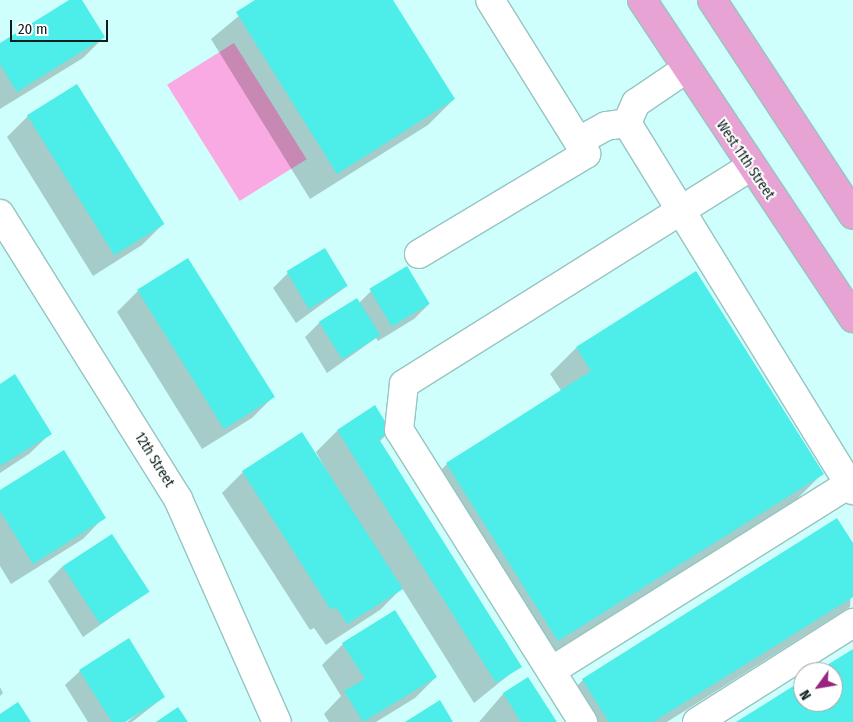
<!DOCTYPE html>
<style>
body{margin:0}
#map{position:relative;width:853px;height:722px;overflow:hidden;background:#cffffc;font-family:"Fira Sans Condensed",sans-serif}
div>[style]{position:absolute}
.green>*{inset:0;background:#faaae2;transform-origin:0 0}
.shadow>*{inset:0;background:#0003}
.building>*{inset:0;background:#4dede9;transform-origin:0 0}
.roads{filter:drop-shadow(1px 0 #96c4c1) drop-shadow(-1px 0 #96c4c1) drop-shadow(0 1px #96c4c1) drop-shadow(0 -1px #96c4c1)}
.minor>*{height:28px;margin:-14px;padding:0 14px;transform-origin:14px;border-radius:14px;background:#fff}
.major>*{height:28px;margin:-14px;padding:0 14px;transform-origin:14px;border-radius:14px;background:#e8a3d5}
span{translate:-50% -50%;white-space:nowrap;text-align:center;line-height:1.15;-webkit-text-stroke:4px #fff;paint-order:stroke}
.street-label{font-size:14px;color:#0c1e1d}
.north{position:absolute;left:793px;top:662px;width:50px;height:50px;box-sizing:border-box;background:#fff;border:1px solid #9ea5a5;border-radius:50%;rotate:238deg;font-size:14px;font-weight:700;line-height:20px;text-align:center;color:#0c1e1d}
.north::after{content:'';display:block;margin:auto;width:18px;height:22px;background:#99247f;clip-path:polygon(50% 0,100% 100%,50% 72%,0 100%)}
.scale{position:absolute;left:10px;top:20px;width:98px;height:22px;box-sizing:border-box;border:2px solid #0c1e1d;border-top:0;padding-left:6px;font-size:15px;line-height:18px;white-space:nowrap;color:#0c1e1d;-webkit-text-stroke:4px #fff;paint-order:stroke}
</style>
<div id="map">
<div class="green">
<div style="left:234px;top:43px;width:137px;height:79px;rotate:58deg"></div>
</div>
<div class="shadow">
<div style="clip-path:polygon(72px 0,81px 0,104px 37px,83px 58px,0 109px,0 45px)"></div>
<div style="clip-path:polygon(258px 0,392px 0,454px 99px,428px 125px,310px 199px,211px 39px)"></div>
<div style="clip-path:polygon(28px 116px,163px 224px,142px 245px,93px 276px,7px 137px)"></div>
<div style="clip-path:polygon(288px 273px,347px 286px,296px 323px,273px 288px)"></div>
<div style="clip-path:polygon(138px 291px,273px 397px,252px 418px,202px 449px,117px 312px)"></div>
<div style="clip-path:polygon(371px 291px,429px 304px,414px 319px,378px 341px,376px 338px,327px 373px,305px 337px,319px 323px,359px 303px)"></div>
<div style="clip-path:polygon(576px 348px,822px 474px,796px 500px,532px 666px,421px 490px,447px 464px,562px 392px,550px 374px)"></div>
<div style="clip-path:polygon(0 385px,51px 433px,29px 454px,0 473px)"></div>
<div style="clip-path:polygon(337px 431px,390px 431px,379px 442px,520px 666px,474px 703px,402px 588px,380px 610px,326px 645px,314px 628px,310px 630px,222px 493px,243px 472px,301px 434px,337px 490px,316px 452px)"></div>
<div style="clip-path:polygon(0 491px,104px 517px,83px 539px,11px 584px,0 566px)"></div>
<div style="clip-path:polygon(853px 546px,850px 607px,667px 722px,567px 722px,557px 706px,583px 680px)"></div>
<div style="clip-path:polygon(63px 566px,147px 592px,83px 637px,48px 581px)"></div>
<div style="clip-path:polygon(343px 644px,436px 677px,415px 698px,376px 722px,329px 722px,324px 714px,341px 696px,322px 665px)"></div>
<div style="clip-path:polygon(80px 671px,164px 697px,132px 722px,127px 722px,148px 706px,123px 722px,88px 722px,65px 685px)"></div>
<div style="clip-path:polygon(528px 679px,555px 722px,479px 722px,503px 694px)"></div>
<div style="clip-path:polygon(0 687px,3px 693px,0 696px)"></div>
</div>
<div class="building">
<div style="clip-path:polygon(69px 0,82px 0,105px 37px,17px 92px,0 64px,0 43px)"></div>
<div style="clip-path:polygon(255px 0,393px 0,455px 99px,337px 174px,236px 12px)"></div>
<div style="left:77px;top:84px;width:165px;height:59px;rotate:58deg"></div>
<div style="left:325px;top:248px;width:44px;height:45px;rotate:59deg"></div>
<div style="left:188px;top:258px;width:164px;height:60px;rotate:58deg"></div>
<div style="left:407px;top:266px;width:44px;height:44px;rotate:59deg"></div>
<div style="clip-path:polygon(696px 271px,824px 474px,558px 641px,446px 463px,591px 371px,576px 347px)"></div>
<div style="left:357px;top:298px;width:44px;height:45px;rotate:58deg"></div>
<div style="clip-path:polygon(15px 374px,52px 434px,0 466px,0 384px)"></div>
<div style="clip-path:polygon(375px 405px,391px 431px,379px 439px,522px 667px,496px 683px,337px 430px)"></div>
<div style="clip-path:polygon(302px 432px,403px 589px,347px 624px,336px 607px,331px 610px,242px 471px)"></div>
<div style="clip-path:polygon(64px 450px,106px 518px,33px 564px,0 511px,0 490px)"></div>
<div style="clip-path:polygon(837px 518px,853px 543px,853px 597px,653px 722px,609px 722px,582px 679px)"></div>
<div style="left:112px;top:534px;width:69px;height:59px;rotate:57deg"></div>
<div style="clip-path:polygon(395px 610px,437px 677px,363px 722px,344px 691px,365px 679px,342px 643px)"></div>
<div style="clip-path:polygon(129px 638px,165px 697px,125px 722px,112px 722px,79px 670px)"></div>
<div style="clip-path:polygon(853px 649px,853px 722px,736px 722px,803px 680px,803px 702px,833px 702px,833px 672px,816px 672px)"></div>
<div style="clip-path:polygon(528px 677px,557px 722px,521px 722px,503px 693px)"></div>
<div style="clip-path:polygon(440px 700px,453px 722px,405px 722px)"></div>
<div style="clip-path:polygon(18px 702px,31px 722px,0 722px,0 714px)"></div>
<div style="clip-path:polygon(178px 707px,188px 722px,156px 722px)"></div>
</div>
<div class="roads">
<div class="minor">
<div style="left:627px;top:123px;width:22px;rotate:-66deg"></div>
<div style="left:636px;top:103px;width:60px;rotate:-34.2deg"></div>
<div style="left:579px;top:141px;width:31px;rotate:-29deg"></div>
<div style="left:606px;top:126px;width:21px;rotate:-8deg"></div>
<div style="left:627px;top:123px;width:431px;rotate:58.4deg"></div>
<div style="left:0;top:214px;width:336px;rotate:58deg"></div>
<div style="left:178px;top:499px;width:244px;rotate:66.1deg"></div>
<div style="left:419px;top:254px;width:195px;rotate:-30.9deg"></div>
<div style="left:586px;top:154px;width:181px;rotate:-121.9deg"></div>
<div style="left:551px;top:671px;width:352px;rotate:-32.1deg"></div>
<div style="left:583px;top:722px;width:345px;rotate:-122.2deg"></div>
<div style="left:399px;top:430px;width:46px;rotate:-83.8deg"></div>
<div style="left:404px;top:384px;width:407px;rotate:-32.1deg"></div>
<div style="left:697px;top:722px;width:185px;rotate:-32.4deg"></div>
</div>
<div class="major">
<div style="left:642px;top:0;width:382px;rotate:56.4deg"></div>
<div style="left:712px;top:0;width:257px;rotate:56.7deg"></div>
</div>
</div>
<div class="street-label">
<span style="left:745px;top:160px;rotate:56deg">West 11th Street</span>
<span style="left:154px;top:460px;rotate:58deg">12th Street</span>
</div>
<div class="north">N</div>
<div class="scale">20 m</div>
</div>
